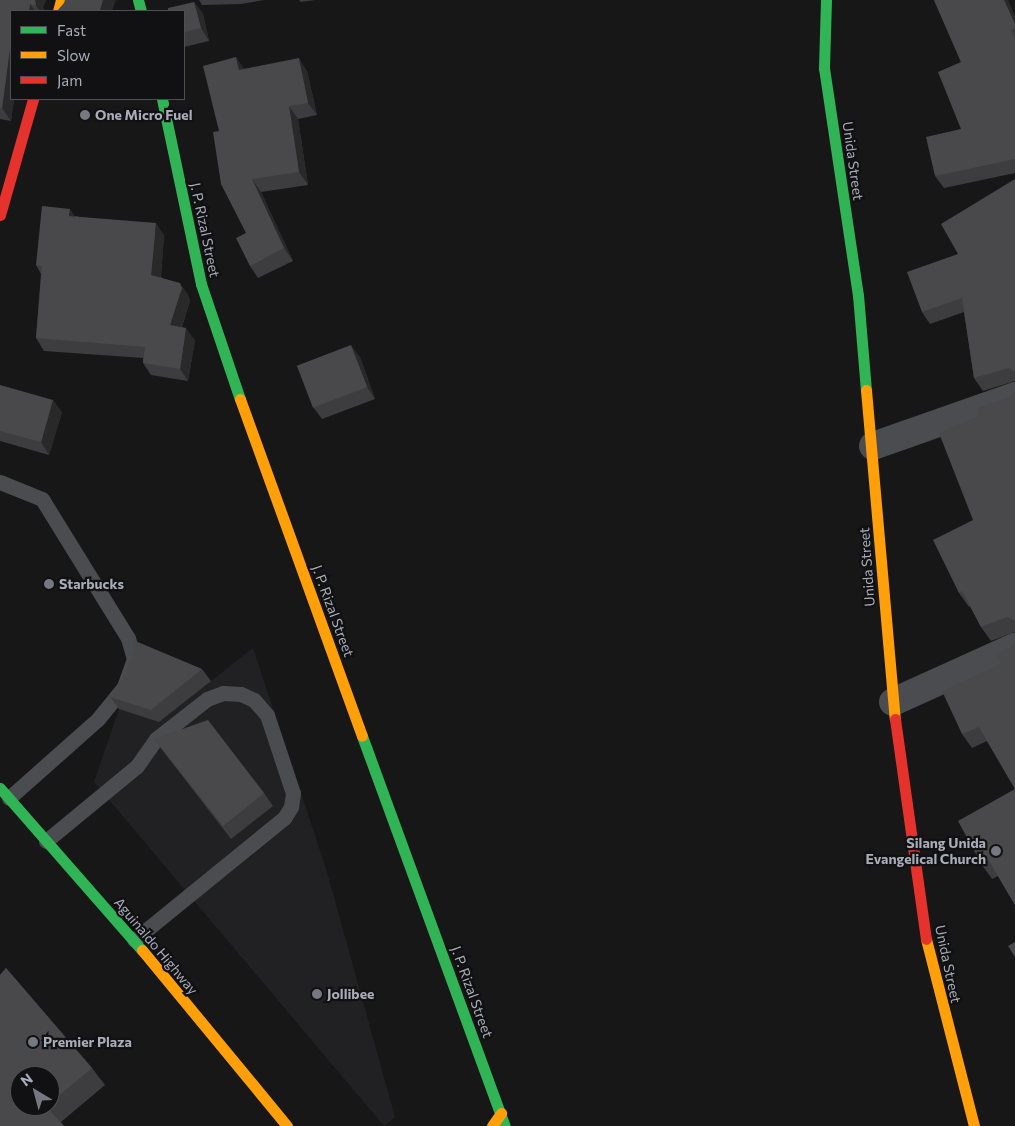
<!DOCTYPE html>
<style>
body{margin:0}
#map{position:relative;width:1015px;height:1126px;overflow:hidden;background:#171717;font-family:Commissioner,sans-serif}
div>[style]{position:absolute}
.built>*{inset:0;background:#212123}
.lane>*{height:15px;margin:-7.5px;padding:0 7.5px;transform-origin:7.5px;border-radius:7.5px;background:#4b4c50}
.street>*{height:28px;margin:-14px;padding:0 14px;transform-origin:14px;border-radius:14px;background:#4b4c50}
.fast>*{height:11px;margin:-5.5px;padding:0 5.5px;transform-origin:5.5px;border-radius:5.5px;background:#30b455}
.slow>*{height:11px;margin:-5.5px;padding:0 5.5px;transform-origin:5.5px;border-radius:5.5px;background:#ff9f0a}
.jam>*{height:11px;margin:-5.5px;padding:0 5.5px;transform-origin:5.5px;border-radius:5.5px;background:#e5322d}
.wall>*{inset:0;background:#3d3d3f}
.shaded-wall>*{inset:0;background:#29292a}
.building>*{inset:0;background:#49494c;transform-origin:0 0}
.dots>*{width:14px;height:14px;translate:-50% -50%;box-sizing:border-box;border:2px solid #111113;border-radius:50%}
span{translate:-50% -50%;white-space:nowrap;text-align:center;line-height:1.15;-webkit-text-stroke:4.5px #111113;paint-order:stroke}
.poi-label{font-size:14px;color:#a8adb8;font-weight:700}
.left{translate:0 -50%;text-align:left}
.right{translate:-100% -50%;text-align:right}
.street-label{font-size:14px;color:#a8adb8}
.legend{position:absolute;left:10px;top:10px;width:175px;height:90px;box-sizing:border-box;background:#111113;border:1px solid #4d4f55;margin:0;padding:6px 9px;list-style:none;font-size:15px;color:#a8adb8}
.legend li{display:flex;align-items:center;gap:10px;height:25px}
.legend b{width:25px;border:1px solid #4d4f55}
.north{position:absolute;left:10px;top:1066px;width:50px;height:50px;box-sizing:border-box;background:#111113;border:1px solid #4d4f55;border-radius:50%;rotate:323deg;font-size:14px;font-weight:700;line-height:20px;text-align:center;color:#a8adb8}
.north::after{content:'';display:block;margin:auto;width:18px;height:22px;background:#757880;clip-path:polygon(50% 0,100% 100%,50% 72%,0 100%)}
</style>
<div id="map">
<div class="built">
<div style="clip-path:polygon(253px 648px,327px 872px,395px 1117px,384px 1126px,94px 782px,119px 709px,211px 681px)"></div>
</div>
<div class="lane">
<div style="left:0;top:482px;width:45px;rotate:22deg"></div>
<div style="left:42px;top:499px;width:163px;rotate:58.3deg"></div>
<div style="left:128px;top:638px;width:22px;rotate:74deg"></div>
<div style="left:134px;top:659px;width:30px;rotate:110deg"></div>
<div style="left:124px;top:687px;width:41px;rotate:129.1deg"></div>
<div style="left:98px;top:719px;width:119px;rotate:138.4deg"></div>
<div style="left:46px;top:841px;width:118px;rotate:-39.5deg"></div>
<div style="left:137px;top:766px;width:33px;rotate:-55deg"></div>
<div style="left:156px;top:739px;width:65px;rotate:-38.1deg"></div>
<div style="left:207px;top:699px;width:17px;rotate:-21deg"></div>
<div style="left:223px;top:693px;width:18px;rotate:3deg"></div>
<div style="left:241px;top:694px;width:14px;rotate:25deg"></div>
<div style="left:254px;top:700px;width:20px;rotate:49deg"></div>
<div style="left:267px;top:715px;width:82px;rotate:71.6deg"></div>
<div style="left:293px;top:793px;width:14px;rotate:98deg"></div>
<div style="left:291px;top:807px;width:13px;rotate:122deg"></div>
<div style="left:284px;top:818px;width:193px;rotate:140.9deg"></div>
</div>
<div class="street">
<div style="left:873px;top:446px;width:151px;rotate:-19.4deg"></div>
<div style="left:893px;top:702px;width:134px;rotate:-24.3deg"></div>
</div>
<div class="fast">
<div style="left:138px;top:0;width:11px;rotate:75deg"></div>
<div style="left:826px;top:0;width:68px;rotate:91.7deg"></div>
<div style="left:824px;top:68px;width:230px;rotate:81.5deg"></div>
<div style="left:858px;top:295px;width:95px;rotate:85.2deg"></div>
<div style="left:162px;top:99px;width:189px;rotate:78.1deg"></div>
<div style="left:201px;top:284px;width:121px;rotate:71.3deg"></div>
<div style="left:362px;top:736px;width:415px;rotate:69.9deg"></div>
<div style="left:0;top:788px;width:215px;rotate:48.8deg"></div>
</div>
<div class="slow">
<div style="left:58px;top:11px;width:11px;rotate:-75deg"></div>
<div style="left:866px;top:390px;width:330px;rotate:85deg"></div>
<div style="left:240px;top:399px;width:358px;rotate:70.1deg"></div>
<div style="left:926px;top:939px;width:193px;rotate:75.6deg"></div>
<div style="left:142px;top:950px;width:228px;rotate:50.5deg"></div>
<div style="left:492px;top:1126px;width:16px;rotate:-55deg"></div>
</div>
<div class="jam">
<div style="left:0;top:215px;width:121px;rotate:-74.1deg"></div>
<div style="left:895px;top:719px;width:222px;rotate:82deg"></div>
</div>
<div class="wall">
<div style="clip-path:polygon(0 0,46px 0,43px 7px,44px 11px,11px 11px,11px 99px,14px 99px,11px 121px,0 119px)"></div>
<div style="clip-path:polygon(199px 0,264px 0,241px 4px,202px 5px)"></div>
<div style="clip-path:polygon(299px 0,315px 0,301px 2px)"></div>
<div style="clip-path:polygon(934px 0,1008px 0,1015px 17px,1015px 173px,944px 188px,935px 176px,961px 129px,961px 62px)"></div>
<div style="clip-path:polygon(194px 2px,203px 14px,209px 41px,184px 47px,184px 11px)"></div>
<div style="clip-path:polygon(244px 69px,307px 71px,317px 115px,298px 119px,308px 185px,261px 192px,293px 261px,258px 278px,250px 266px,246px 233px,219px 131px)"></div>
<div style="clip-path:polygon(1015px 179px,1015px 381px,983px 391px,974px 378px,964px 312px,930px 324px,922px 312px,958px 254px)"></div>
<div style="clip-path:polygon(75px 216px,164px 235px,161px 277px,188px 295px,190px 301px,182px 327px,195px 340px,188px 381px,151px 375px,143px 363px,143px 358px,44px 351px,36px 338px,41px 274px,36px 265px)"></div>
<div style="clip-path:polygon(360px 357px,375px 399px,322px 419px,313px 407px)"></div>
<div style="clip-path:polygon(0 385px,62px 412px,49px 455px,0 441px)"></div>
<div style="clip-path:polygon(1015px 392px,1015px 632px,991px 641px,981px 627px,970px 606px,969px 607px,959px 593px,973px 520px,979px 416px,1010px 397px)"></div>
<div style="clip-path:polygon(1015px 642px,1015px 905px,998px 876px,992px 879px,982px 865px,1015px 789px,987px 741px,972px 748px,962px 734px,1001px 664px)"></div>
<div style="clip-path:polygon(202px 669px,211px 681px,159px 722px,119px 709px,110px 697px)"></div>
<div style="clip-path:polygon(154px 739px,264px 793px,273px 806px,231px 839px,163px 751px)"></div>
<div style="clip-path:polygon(evenodd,6px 968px,92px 1068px,105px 1085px,61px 1122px,64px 1126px,0 1126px,0 975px,6px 968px,20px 1076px,50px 1076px,50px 1106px,20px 1106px,20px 1076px)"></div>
</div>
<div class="shaded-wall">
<div style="clip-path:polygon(35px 0,46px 0,43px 7px,44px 11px,40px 11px,36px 6px)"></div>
<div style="clip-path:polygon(103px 0,116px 0,112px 11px,100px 11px)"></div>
<div style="clip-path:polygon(1004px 0,1008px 0,1015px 17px,1015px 24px)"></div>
<div style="clip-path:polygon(194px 2px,203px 14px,209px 41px,201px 28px)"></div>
<div style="clip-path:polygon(30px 4px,35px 11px,29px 11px)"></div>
<div style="clip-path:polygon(11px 41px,11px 99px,14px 99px,11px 121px,2px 108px)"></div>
<div style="clip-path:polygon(236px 57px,245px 70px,239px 70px)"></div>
<div style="clip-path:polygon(299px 58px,307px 71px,317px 115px,308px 103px)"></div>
<div style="clip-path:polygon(289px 106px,298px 119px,308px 185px,299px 172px)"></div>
<div style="clip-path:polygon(252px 179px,261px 192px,293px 261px,284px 248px)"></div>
<div style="clip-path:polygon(70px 209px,79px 222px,69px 216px)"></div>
<div style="clip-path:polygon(156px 223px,164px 235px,160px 287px,151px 275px)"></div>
<div style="clip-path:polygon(180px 283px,188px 295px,190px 301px,178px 338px,170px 325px)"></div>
<div style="clip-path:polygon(186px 328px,195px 340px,188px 381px,180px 369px)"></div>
<div style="clip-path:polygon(351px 345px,360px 357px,375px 399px,367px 387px)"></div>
<div style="clip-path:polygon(53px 400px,62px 412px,49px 455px,41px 442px)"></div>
</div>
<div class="building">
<div style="clip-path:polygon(0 0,35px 0,36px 6px,30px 4px,29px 11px,11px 11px,11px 41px,2px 108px,0 108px)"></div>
<div style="clip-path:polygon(65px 0,103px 0,100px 11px,57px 11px,64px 3px)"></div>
<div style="clip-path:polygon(934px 0,1004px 0,1015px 24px,1015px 28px,1011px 30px,1015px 40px,1015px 159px,935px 176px,926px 137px,961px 129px,938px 72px,961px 62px)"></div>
<div style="clip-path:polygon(194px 2px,201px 28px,184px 32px,184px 11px,168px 11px,168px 8px)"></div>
<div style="clip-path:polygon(236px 57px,239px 70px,299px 58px,308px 103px,289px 106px,299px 172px,252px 179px,284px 248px,250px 266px,236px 238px,246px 233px,221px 184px,213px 132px,219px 131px,203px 66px)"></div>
<div style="clip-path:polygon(1015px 179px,1015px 372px,1009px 368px,974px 378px,962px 298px,922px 312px,907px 272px,958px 254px,941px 224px)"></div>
<div style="clip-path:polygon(42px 206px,70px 209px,69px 216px,156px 223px,151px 275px,180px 283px,182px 288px,170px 325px,186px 328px,180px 369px,143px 363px,145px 347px,36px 338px,42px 266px,36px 265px)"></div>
<div style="left:351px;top:345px;width:45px;height:58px;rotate:69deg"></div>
<div style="clip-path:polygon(0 385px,53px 400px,41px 442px,0 431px)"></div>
<div style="clip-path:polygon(1015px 392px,1015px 621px,1007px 617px,981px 627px,962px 591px,959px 593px,933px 540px,973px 520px,939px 433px,979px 416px,978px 408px,1010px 397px)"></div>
<div style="clip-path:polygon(133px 640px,202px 669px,151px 710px,110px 697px,124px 678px,134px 650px)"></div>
<div style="clip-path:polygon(1015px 642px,1015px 905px,989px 861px,982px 865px,958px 821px,1015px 789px,979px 727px,962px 734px,942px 691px,1001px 664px,996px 654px,1012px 647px)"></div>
<div style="clip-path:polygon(208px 720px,264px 793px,223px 826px,154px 739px)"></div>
<div style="clip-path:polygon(1015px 942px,1015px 957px,1008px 946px)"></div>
<div style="clip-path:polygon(6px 968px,92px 1068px,50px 1103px,50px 1076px,20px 1076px,20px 1106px,47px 1106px,46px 1107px,64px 1126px,0 1126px,0 975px)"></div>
</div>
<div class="dots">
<div style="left:85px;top:115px;background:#757880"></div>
<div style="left:49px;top:584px;background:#757880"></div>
<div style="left:996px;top:851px;background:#757880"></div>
<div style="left:317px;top:994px;background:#757880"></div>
<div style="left:33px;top:1042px;background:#757880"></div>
</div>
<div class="poi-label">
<span class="left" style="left:95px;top:115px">One Micro Fuel</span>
<span class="left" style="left:59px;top:584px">Starbucks</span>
<span class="right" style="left:986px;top:851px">Silang Unida<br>Evangelical Church</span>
<span class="left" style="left:327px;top:994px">Jollibee</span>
<span class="left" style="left:43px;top:1042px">Premier Plaza</span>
</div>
<div class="street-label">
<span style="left:853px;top:161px;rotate:82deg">Unida Street</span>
<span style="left:205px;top:230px;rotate:78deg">J. P. Rizal Street</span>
<span style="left:867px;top:567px;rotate:-94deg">Unida Street</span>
<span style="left:333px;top:611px;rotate:70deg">J. P. Rizal Street</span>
<span style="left:156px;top:946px;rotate:50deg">Aguinaldo Highway</span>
<span style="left:948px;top:964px;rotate:78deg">Unida Street</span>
<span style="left:472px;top:992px;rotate:70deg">J. P. Rizal Street</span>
</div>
<ul class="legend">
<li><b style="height:6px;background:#30b455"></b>Fast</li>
<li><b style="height:6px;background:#ff9f0a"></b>Slow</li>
<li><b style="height:6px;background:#e5322d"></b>Jam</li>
</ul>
<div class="north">N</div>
</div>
